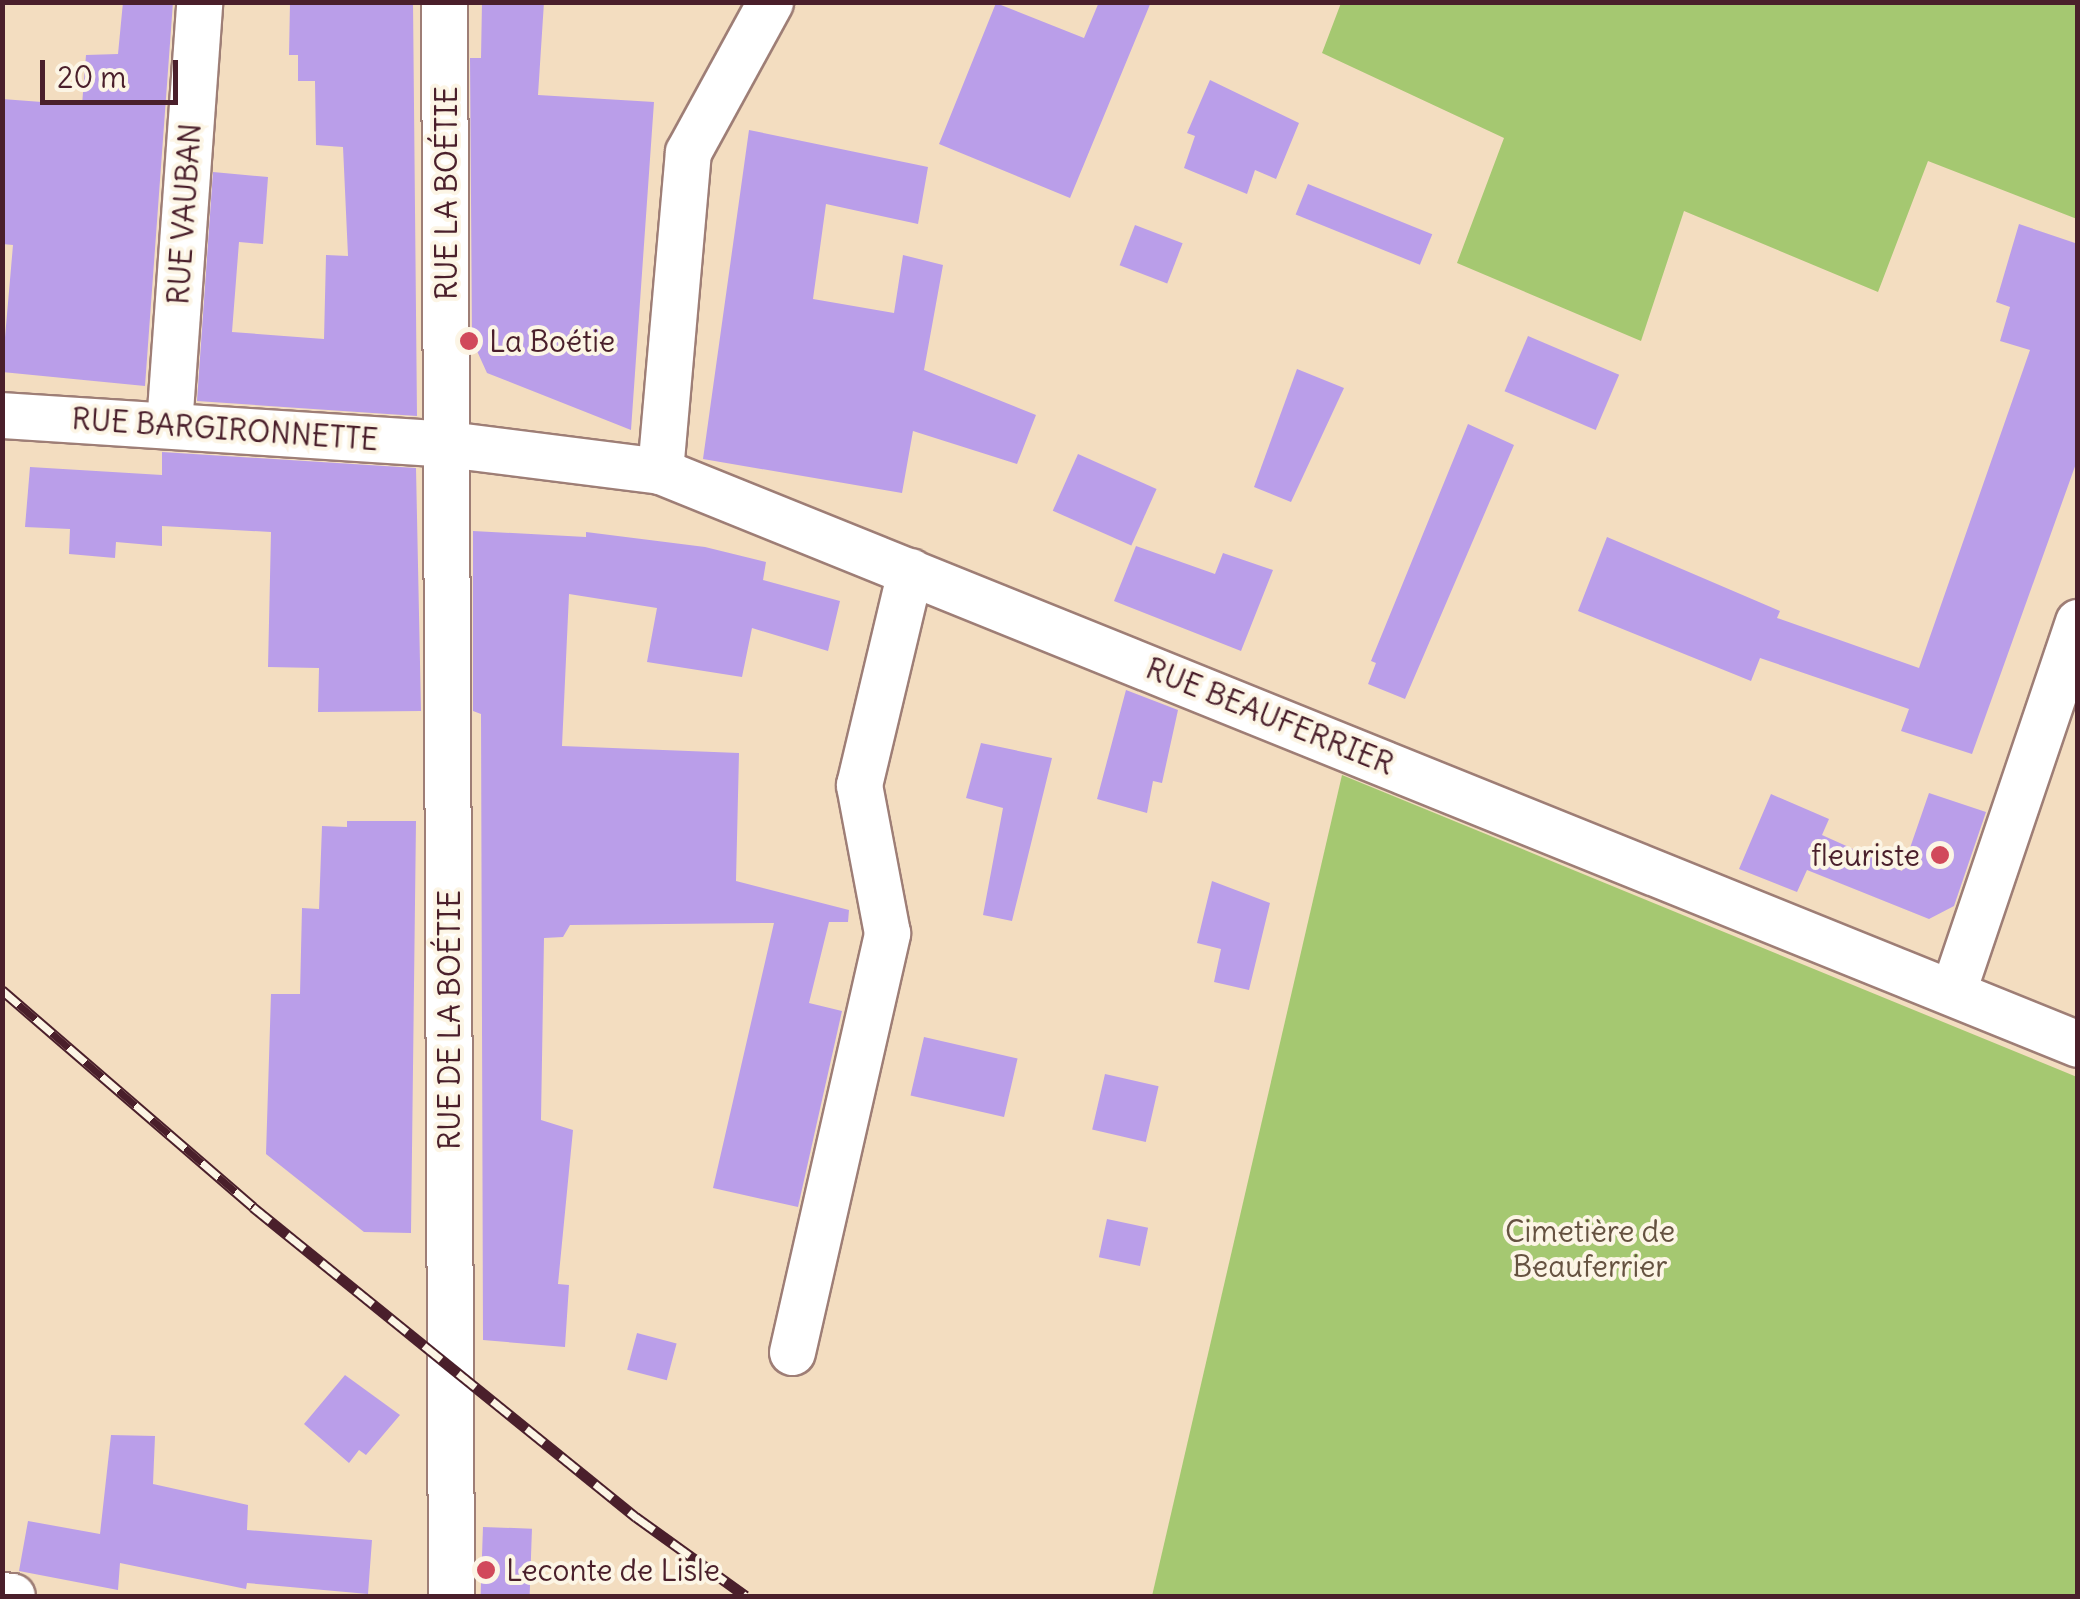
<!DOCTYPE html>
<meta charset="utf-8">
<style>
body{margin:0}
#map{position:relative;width:2080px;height:1599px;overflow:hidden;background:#f3ddc0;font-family:Delius,sans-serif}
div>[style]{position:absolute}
.green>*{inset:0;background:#a5c871}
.building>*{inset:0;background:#ba9ee9;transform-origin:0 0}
.roads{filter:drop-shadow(2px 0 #9e7e76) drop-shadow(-2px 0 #9e7e76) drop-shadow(0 2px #9e7e76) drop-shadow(0 -2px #9e7e76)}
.minor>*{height:45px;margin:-22.5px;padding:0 22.5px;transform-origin:22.5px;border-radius:22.5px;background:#fff}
.rail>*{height:11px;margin-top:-5.5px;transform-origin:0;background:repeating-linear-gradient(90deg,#fcf5e5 0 22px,#4a1f2b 0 44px);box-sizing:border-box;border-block:2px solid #4a1f2b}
.dots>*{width:28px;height:28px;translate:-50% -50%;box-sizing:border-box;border:5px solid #fcf5e5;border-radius:50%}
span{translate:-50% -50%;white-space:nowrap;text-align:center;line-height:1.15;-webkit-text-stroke:8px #fcf5e5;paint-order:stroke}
.street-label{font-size:30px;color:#4a1f2b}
.poi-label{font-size:30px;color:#4a1f2b}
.left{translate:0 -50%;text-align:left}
.right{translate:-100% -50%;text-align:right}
.park-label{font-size:30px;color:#655240}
.frame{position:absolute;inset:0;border:5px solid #4a1f2b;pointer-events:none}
.scale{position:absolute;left:40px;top:60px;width:138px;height:45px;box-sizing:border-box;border:5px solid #4a1f2b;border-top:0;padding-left:12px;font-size:30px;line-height:35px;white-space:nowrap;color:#4a1f2b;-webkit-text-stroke:8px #fcf5e5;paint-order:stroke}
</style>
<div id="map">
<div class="green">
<div style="clip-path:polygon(1341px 3px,2077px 3px,2077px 219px,1928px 161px,1878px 292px,1684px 211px,1641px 341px,1457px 263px,1504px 138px,1322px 53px)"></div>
<div style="clip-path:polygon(1342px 775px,2077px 1077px,2077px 1596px,1152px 1596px)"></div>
</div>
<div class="building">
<div style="clip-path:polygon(123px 2px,173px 2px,145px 386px,2px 372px,13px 245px,2px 244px,2px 99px,82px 105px,86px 55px,118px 54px)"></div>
<div style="clip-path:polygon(290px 2px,413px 2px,417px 416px,197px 401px,213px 172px,268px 177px,263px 244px,239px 242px,232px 332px,324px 339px,326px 255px,348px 256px,343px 147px,316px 145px,315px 81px,298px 81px,298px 55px,289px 55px)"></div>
<div style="clip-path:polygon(482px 2px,544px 2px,538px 95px,654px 102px,631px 430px,487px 373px,472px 340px,470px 58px,481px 58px)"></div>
<div style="clip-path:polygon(1099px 2px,1151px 2px,1070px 198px,939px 144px,996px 3px,1084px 38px)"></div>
<div style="clip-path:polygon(1210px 80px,1299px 123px,1276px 179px,1255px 170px,1247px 194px,1184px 168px,1195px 136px,1187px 133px)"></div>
<div style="clip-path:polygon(749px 130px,928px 167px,918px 224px,826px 204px,813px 299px,894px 313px,903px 255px,943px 265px,924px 370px,1036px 415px,1017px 464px,913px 431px,902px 493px,703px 459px)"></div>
<div style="left:1308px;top:184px;width:134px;height:33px;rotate:22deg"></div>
<div style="clip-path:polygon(2019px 224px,2078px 244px,2078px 458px,1972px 754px,1901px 731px,1909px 709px,1760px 658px,1751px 681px,1578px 611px,1607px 537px,1780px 611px,1777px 618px,1919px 668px,2030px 350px,2000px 341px,2010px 307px,1996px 302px)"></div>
<div style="left:1135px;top:225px;width:51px;height:43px;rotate:21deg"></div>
<div style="left:1528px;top:336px;width:99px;height:60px;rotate:23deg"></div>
<div style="clip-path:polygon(1297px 369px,1344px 388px,1291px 502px,1254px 487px)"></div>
<div style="clip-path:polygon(1468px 424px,1514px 445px,1405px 699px,1368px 684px,1376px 663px,1371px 661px)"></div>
<div style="clip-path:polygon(162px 452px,416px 468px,421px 711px,318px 712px,319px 668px,268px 667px,271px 532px,162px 526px,162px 546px,116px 542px,115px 558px,69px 554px,70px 529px,25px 527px,30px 467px,162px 475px)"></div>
<div style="left:1078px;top:454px;width:86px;height:62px;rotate:24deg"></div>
<div style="clip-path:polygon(473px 531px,586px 537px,586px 532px,705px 547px,766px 562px,763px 580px,840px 601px,828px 651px,752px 628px,742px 677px,647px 662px,657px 608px,569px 594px,562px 746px,739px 753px,736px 881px,849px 910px,848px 922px,829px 922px,809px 1003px,842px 1011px,798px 1207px,713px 1188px,774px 923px,570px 925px,563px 937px,544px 938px,541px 1120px,573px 1130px,558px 1284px,569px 1285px,565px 1347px,483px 1340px,481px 714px,473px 711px)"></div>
<div style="clip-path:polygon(1136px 546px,1215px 574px,1223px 553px,1273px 570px,1241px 651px,1114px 601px)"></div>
<div style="clip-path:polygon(1126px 690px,1178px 710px,1162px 783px,1153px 781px,1147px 813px,1097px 799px)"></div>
<div style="clip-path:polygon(981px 743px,1052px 758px,1012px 921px,983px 915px,1003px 808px,966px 798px)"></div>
<div style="clip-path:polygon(1929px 793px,1986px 812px,1954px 906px,1929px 919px,1807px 870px,1797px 892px,1739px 869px,1771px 794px,1829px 819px,1822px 835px,1902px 871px)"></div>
<div style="clip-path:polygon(347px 821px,416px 821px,411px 1233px,364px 1232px,266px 1154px,271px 994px,300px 994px,302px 908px,319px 909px,322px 826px,347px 827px)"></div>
<div style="clip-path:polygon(1212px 881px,1270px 903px,1249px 990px,1214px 982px,1221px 949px,1197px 943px)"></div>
<div style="left:924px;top:1037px;width:96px;height:60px;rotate:13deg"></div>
<div style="left:1105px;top:1074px;width:55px;height:57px;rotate:13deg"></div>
<div style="left:1107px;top:1219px;width:42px;height:39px;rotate:12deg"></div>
<div style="left:637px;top:1333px;width:41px;height:38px;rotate:15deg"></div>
<div style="clip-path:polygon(345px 1375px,400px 1415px,366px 1455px,359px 1450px,349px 1463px,304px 1424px)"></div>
<div style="clip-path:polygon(111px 1435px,155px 1436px,153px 1484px,248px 1505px,247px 1530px,372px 1540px,368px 1594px,247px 1583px,246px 1589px,120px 1563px,118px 1590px,19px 1571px,28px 1521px,100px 1534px)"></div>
<div style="left:483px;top:1527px;width:49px;height:69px;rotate:2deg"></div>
</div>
<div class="roads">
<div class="minor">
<div style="left:444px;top:2px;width:1594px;rotate:89.75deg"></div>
<div style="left:2px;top:415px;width:446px;rotate:3.7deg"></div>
<div style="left:447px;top:444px;width:215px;rotate:7.2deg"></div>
<div style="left:660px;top:471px;width:1529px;rotate:22deg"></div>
<div style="left:169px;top:425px;width:424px;rotate:-85.9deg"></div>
<div style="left:660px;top:471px;width:320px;rotate:-85deg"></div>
<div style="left:688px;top:152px;width:171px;rotate:-61.3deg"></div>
<div style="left:1953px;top:991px;width:390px;rotate:-71.3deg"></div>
<div style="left:792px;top:1352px;width:430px;rotate:-77.2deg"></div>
<div style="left:887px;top:933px;width:151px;rotate:-100.7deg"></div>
<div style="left:859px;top:785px;width:220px;rotate:-76.6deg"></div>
<div style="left:2px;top:1595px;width:10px;rotate:6deg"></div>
</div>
</div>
<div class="rail">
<div style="left:2px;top:990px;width:332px;rotate:40.8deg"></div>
<div style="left:253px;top:1207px;width:493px;rotate:39deg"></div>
<div style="left:636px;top:1517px;width:135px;rotate:35.7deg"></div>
</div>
<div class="dots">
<div style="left:469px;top:341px;background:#d1495b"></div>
<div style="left:1940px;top:855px;background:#d1495b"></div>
<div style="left:486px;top:1570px;background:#d1495b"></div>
</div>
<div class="street-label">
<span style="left:446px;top:193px;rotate:-90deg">RUE LA BOÉTIE</span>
<span style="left:184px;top:214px;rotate:-86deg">RUE VAUBAN</span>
<span style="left:225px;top:429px;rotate:4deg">RUE BARGIRONNETTE</span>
<span style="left:1270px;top:716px;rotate:22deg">RUE BEAUFERRIER</span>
<span style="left:449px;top:1020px;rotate:-90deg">RUE DE LA BOÉTIE</span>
</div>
<div class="poi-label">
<span class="left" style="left:489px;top:341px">La Boétie</span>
<span class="right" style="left:1920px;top:855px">fleuriste</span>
<span class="left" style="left:506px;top:1570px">Leconte de Lisle</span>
</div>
<div class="park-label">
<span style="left:1590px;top:1248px">Cimetière de<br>Beauferrier</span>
</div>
<div class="frame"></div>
<div class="scale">20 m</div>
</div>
